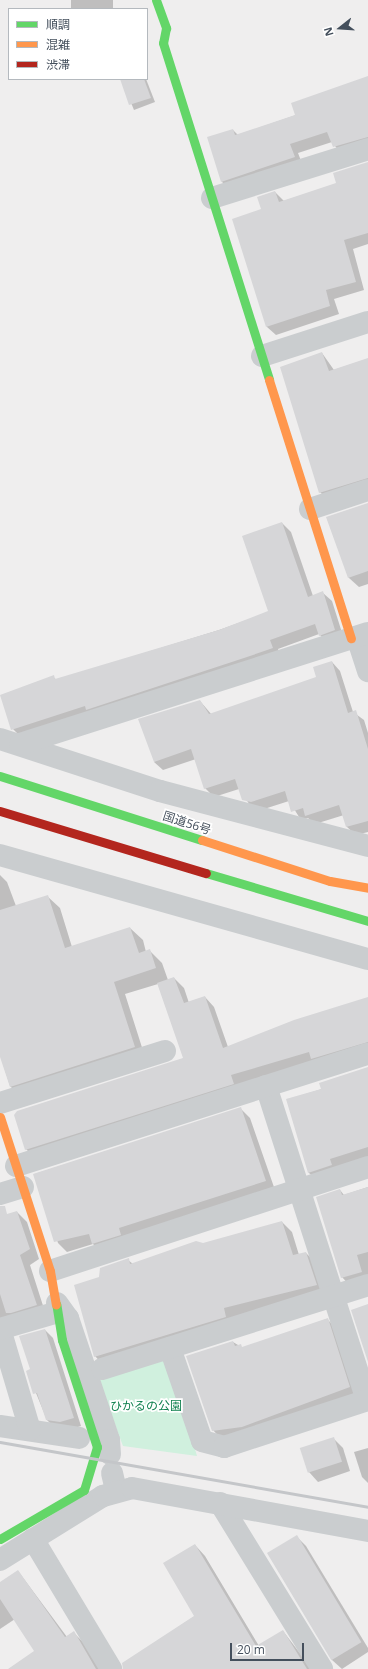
<!DOCTYPE html>
<meta charset="utf-8">
<style>
body{margin:0}
#map{position:relative;width:368px;height:1669px;overflow:hidden;background:#efeeee;font-family:"Open Sans","Noto Sans JP",sans-serif}
div>[style]{position:absolute}
.green>*{inset:0;background:#d0f0de}
.shadow>*{inset:0;background:#0003;transform-origin:0 0}
.building>*{inset:0;background:#d6d6d8;transform-origin:0 0}
.street>*{height:22px;margin:-11px;padding:0 11px;transform-origin:11px;border-radius:11px;background:#cacdcf}
.fast>*{height:9px;margin:-4.5px;padding:0 4.5px;transform-origin:4.5px;border-radius:4.5px;background:#63d668}
.slow>*{height:9px;margin:-4.5px;padding:0 4.5px;transform-origin:4.5px;border-radius:4.5px;background:#ff974d}
.jam>*{height:9px;margin:-4.5px;padding:0 4.5px;transform-origin:4.5px;border-radius:4.5px;background:#b3261e}
.rail>*{height:3px;margin:-1.5px;padding:0 1.5px;transform-origin:1.5px;border-radius:1.5px;background:#c4c6c9}
span{translate:-50% -50%;white-space:nowrap;text-align:center;line-height:1.15;-webkit-text-stroke:3.5px #fff;paint-order:stroke}
.street-label{font-size:12px;color:#444f5c}
.park-label{font-size:12px;color:#10814f}
.legend{position:absolute;left:8px;top:8px;width:140px;height:72px;box-sizing:border-box;background:#fff;border:1px solid #b4b9be;margin:0;padding:5px 7px;list-style:none;font-size:12px;color:#444f5c}
.legend li{display:flex;align-items:center;gap:8px;height:20px}
.legend b{width:20px;border:1px solid #b4b9be}
.north{position:absolute;left:320px;top:8px;width:40px;height:40px;-webkit-text-stroke:3px #fff;paint-order:stroke;rotate:253deg;font-size:11px;font-weight:700;line-height:16px;text-align:center;color:#444f5c}
.north::after{content:'';display:block;margin:auto;width:14px;height:18px;background:#444f5c;clip-path:polygon(50% 0,100% 100%,50% 72%,0 100%)}
.scale{position:absolute;left:230px;top:1643px;width:74px;height:18px;box-sizing:border-box;border:2px solid #444f5c;border-top:0;padding-left:5px;font-size:12px;line-height:14px;white-space:nowrap;color:#444f5c;-webkit-text-stroke:3px #fff;paint-order:stroke}
</style>
<div id="map">
<div class="green">
<div style="clip-path:polygon(168px 1357px,197px 1456px,123px 1446px,98px 1379px)"></div>
</div>
<div class="shadow">
<div style="left:71px;top:0;width:42px;height:9px"></div>
<div style="clip-path:polygon(128px 79px,146px 79px,155px 102px,134px 110px,122px 81px)"></div>
<div style="clip-path:polygon(368px 81px,368px 148px,342px 155px,332px 142px,298px 153px,303px 166px,231px 190px,222px 182px,233px 130px,238px 135px,296px 115px)"></div>
<div style="clip-path:polygon(368px 163px,368px 244px,353px 249px,364px 290px,334px 299px,339px 314px,276px 335px,267px 327px,262px 210px,275px 192px,284px 201px,337px 184px)"></div>
<div style="clip-path:polygon(322px 353px,334px 370px,368px 359px,368px 488px,329px 501px,320px 492px)"></div>
<div style="clip-path:polygon(368px 504px,368px 584px,359px 587px,349px 578px,327px 518px)"></div>
<div style="clip-path:polygon(282px 523px,291px 532px,313px 596px,323px 593px,332px 601px,344px 639px,329px 644px,319px 634px,278px 649px,281px 656px,22px 738px,13px 729px,1px 696px,53px 677px,57px 680px,219px 630px,269px 612px)"></div>
<div style="clip-path:polygon(332px 662px,340px 671px,353px 712px,364px 720px,368px 733px,368px 832px,356px 835px,347px 827px,344px 815px,315px 824px,308px 818px,301px 820px,289px 801px,261px 810px,252px 808px,239px 789px,214px 797px,205px 788px,196px 759px,163px 770px,154px 762px,200px 701px,212px 715px,318px 678px)"></div>
<div style="clip-path:polygon(0 875px,7px 882px,16px 906px,47px 896px,60px 908px,72px 947px,130px 928px,143px 940px,146px 952px,150px 951px,162px 963px,168px 980px,174px 978px,184px 988px,189px 1003px,205px 997px,214px 1007px,228px 1047px,368px 998px,368px 1053px,36px 1159px,26px 1149px,184px 1058px,158px 984px,125px 994px,146px 1060px,23px 1099px,10px 1086px,0 1054px)"></div>
<div style="clip-path:polygon(368px 1068px,368px 1159px,319px 1182px,309px 1173px,287px 1100px,322px 1089px)"></div>
<div style="clip-path:polygon(241px 1109px,250px 1118px,275px 1190px,102px 1253px,93px 1244px,67px 1252px,58px 1243px,35px 1174px)"></div>
<div style="clip-path:polygon(368px 1187px,368px 1282px,351px 1287px,342px 1277px,340px 1190px,344px 1195px)"></div>
<div style="clip-path:polygon(0 1209px,6px 1216px,17px 1212px,27px 1222px,39px 1259px,30px 1265px,46px 1315px,0 1326px)"></div>
<div style="clip-path:polygon(282px 1222px,292px 1232px,299px 1255px,306px 1253px,315px 1262px,326px 1294px,104px 1366px,95px 1356px,100px 1278px,128px 1260px,133px 1264px)"></div>
<div style="clip-path:polygon(327px 1319px,337px 1329px,358px 1397px,222px 1440px,213px 1430px,233px 1342px,243px 1348px)"></div>
<div style="clip-path:polygon(45px 1330px,53px 1338px,81px 1426px,68px 1430px,55px 1428px,47px 1420px,27px 1371px,32px 1370px)"></div>
<div style="clip-path:polygon(333px 1438px,343px 1448px,350px 1471px,318px 1482px,309px 1472px)"></div>
<div style="clip-path:polygon(368px 1448px,368px 1483px,362px 1477px,354px 1452px)"></div>
<div style="clip-path:polygon(297px 1537px,306px 1546px,368px 1648px,368px 1652px,342px 1669px,332px 1660px)"></div>
<div style="clip-path:polygon(195px 1545px,205px 1556px,259px 1646px,283px 1631px,312px 1669px,123px 1669px,123px 1664px,195px 1616px)"></div>
<div style="clip-path:polygon(18px 1571px,67px 1637px,74px 1633px,84px 1643px,100px 1669px,9px 1669px,36px 1651px,15px 1619px,0 1629px,0 1584px)"></div>
</div>
<div class="building">
<div style="clip-path:polygon(368px 76px,368px 137px,333px 147px,327px 132px,290px 144px,295px 157px,221px 182px,207px 137px,233px 129px,235px 135px,295px 115px,291px 103px)"></div>
<div style="clip-path:polygon(120px 79px,144px 79px,151px 98px,129px 105px)"></div>
<div style="clip-path:polygon(368px 162px,368px 233px,344px 240px,356px 282px,326px 290px,330px 306px,266px 327px,232px 219px,261px 209px,257px 197px,275px 191px,279px 202px,336px 183px,333px 173px)"></div>
<div style="clip-path:polygon(322px 352px,329px 371px,368px 358px,368px 478px,319px 493px,280px 367px)"></div>
<div style="clip-path:polygon(368px 503px,368px 571px,348px 578px,326px 517px)"></div>
<div style="clip-path:polygon(282px 522px,308px 597px,323px 591px,335px 630px,319px 636px,315px 624px,270px 640px,273px 648px,247px 657px,86px 710px,85px 706px,11px 730px,0 695px,54px 675px,55px 679px,219px 630px,268px 611px,242px 536px)"></div>
<div style="clip-path:polygon(332px 661px,348px 713px,356px 710px,368px 749px,368px 821px,346px 827px,339px 805px,305px 816px,303px 808px,291px 812px,285px 791px,251px 802px,242px 800px,235px 779px,204px 789px,191px 749px,154px 762px,138px 719px,200px 700px,209px 714px,316px 677px,313px 667px)"></div>
<div style="clip-path:polygon(48px 895px,65px 948px,130px 927px,139px 953px,150px 949px,156px 968px,114px 982px,135px 1047px,10px 1087px,0 1057px,0 910px)"></div>
<div style="clip-path:polygon(174px 977px,184px 1003px,205px 996px,223px 1048px,294px 1020px,368px 997px,368px 1042px,311px 1059px,309px 1052px,231px 1075px,234px 1084px,25px 1150px,14px 1115px,17px 1111px,183px 1058px,157px 983px)"></div>
<div style="clip-path:polygon(368px 1067px,368px 1147px,330px 1159px,332px 1165px,308px 1173px,286px 1099px,321px 1089px,319px 1083px)"></div>
<div style="clip-path:polygon(241px 1107px,266px 1181px,119px 1228px,121px 1235px,92px 1244px,89px 1234px,54px 1242px,33px 1174px)"></div>
<div style="clip-path:polygon(368px 1187px,368px 1252px,357px 1255px,362px 1272px,341px 1278px,316px 1197px,340px 1189px,342px 1195px)"></div>
<div style="clip-path:polygon(0 1206px,5px 1206px,7px 1214px,17px 1211px,30px 1249px,20px 1255px,37px 1305px,11px 1313px,6px 1313px,0 1294px)"></div>
<div style="clip-path:polygon(282px 1221px,293px 1255px,306px 1252px,317px 1285px,224px 1308px,226px 1317px,94px 1357px,74px 1285px,99px 1277px,100px 1268px,129px 1258px,130px 1264px,196px 1241px,203px 1243px)"></div>
<div style="clip-path:polygon(368px 1304px,368px 1362px,351px 1310px)"></div>
<div style="clip-path:polygon(328px 1318px,350px 1387px,242px 1427px,212px 1431px,186px 1356px,233px 1341px,235px 1346px,241px 1344px,242px 1347px)"></div>
<div style="clip-path:polygon(45px 1329px,74px 1418px,60px 1422px,46px 1420px,37px 1393px,33px 1394px,26px 1371px,30px 1369px,19px 1336px)"></div>
<div style="left:334px;top:1437px;width:26px;height:36px;rotate:72deg"></div>
<div style="left:297px;top:1535px;width:125px;height:35px;rotate:59deg"></div>
<div style="clip-path:polygon(195px 1544px,256px 1646px,283px 1630px,307px 1669px,123px 1669px,122px 1663px,194px 1616px,163px 1563px)"></div>
<div style="clip-path:polygon(18px 1570px,65px 1637px,74px 1631px,96px 1669px,8px 1669px,34px 1651px,0 1599px,0 1582px)"></div>
</div>
<div class="street">
<div style="left:212px;top:198px;width:164px;rotate:-17.4deg"></div>
<div style="left:262px;top:356px;width:111px;rotate:-17.8deg"></div>
<div style="left:310px;top:509px;width:61px;rotate:-18.1deg"></div>
<div style="left:357px;top:637px;width:36px;rotate:72deg"></div>
<div style="left:0;top:739px;width:168px;rotate:18deg"></div>
<div style="left:160px;top:791px;width:215px;rotate:14.8deg"></div>
<div style="left:20px;top:744px;width:365px;rotate:-17.7deg"></div>
<div style="left:0;top:855px;width:382px;rotate:15.8deg"></div>
<div style="left:266px;top:1086px;width:330px;rotate:72.2deg"></div>
<div style="left:0;top:1103px;width:173px;rotate:-17.5deg"></div>
<div style="left:16px;top:1166px;width:369px;rotate:-17.7deg"></div>
<div style="left:0;top:1194px;width:24px;rotate:-17deg"></div>
<div style="left:50px;top:1271px;width:335px;rotate:-18.1deg"></div>
<div style="left:57px;top:1303px;width:19px;rotate:54deg"></div>
<div style="left:68px;top:1318px;width:129px;rotate:71.4deg"></div>
<div style="left:109px;top:1440px;width:14px;rotate:86deg"></div>
<div style="left:170px;top:1348px;width:98px;rotate:71deg"></div>
<div style="left:202px;top:1441px;width:23px;rotate:15deg"></div>
<div style="left:224px;top:1447px;width:151px;rotate:-18.1deg"></div>
<div style="left:102px;top:1369px;width:279px;rotate:-17.5deg"></div>
<div style="left:0;top:1426px;width:80px;rotate:8.6deg"></div>
<div style="left:30px;top:1430px;width:105px;rotate:-106.5deg"></div>
<div style="left:0;top:1329px;width:60px;rotate:-16.3deg"></div>
<div style="left:112px;top:1473px;width:18px;rotate:77deg"></div>
<div style="left:220px;top:1503px;width:195px;rotate:58.4deg"></div>
<div style="left:33px;top:1539px;width:152px;rotate:59deg"></div>
<div style="left:0;top:1560px;width:121px;rotate:-31.9deg"></div>
<div style="left:103px;top:1496px;width:30px;rotate:-15deg"></div>
<div style="left:132px;top:1488px;width:240px;rotate:10.3deg"></div>
</div>
<div class="fast">
<div style="left:156px;top:0;width:30px;rotate:70deg"></div>
<div style="left:166px;top:28px;width:15px;rotate:101deg"></div>
<div style="left:163px;top:43px;width:353px;rotate:72.5deg"></div>
<div style="left:0;top:776px;width:212px;rotate:17.6deg"></div>
<div style="left:206px;top:873px;width:169px;rotate:16.5deg"></div>
<div style="left:0;top:1539px;width:97px;rotate:-30.3deg"></div>
<div style="left:84px;top:1490px;width:45px;rotate:-73.2deg"></div>
<div style="left:97px;top:1447px;width:113px;rotate:-108.1deg"></div>
<div style="left:62px;top:1340px;width:36px;rotate:-99deg"></div>
</div>
<div class="slow">
<div style="left:269px;top:380px;width:271px;rotate:72.4deg"></div>
<div style="left:202px;top:840px;width:134px;rotate:17.8deg"></div>
<div style="left:330px;top:881px;width:39px;rotate:10deg"></div>
<div style="left:0;top:1117px;width:162px;rotate:72deg"></div>
<div style="left:50px;top:1271px;width:34px;rotate:80deg"></div>
</div>
<div class="jam">
<div style="left:0;top:811px;width:215px;rotate:16.8deg"></div>
</div>
<div class="rail">
<div style="left:0;top:1442px;width:374px;rotate:10deg"></div>
</div>
<div class="street-label">
<span style="left:187px;top:823px;rotate:18deg">国道56号</span>
</div>
<div class="park-label">
<span style="left:146px;top:1406px">ひかるの公園</span>
</div>
<ul class="legend">
<li><b style="height:5px;background:#63d668"></b>順調</li>
<li><b style="height:5px;background:#ff974d"></b>混雑</li>
<li><b style="height:5px;background:#b3261e"></b>渋滞</li>
</ul>
<div class="north">N</div>
<div class="scale">20 m</div>
</div>
